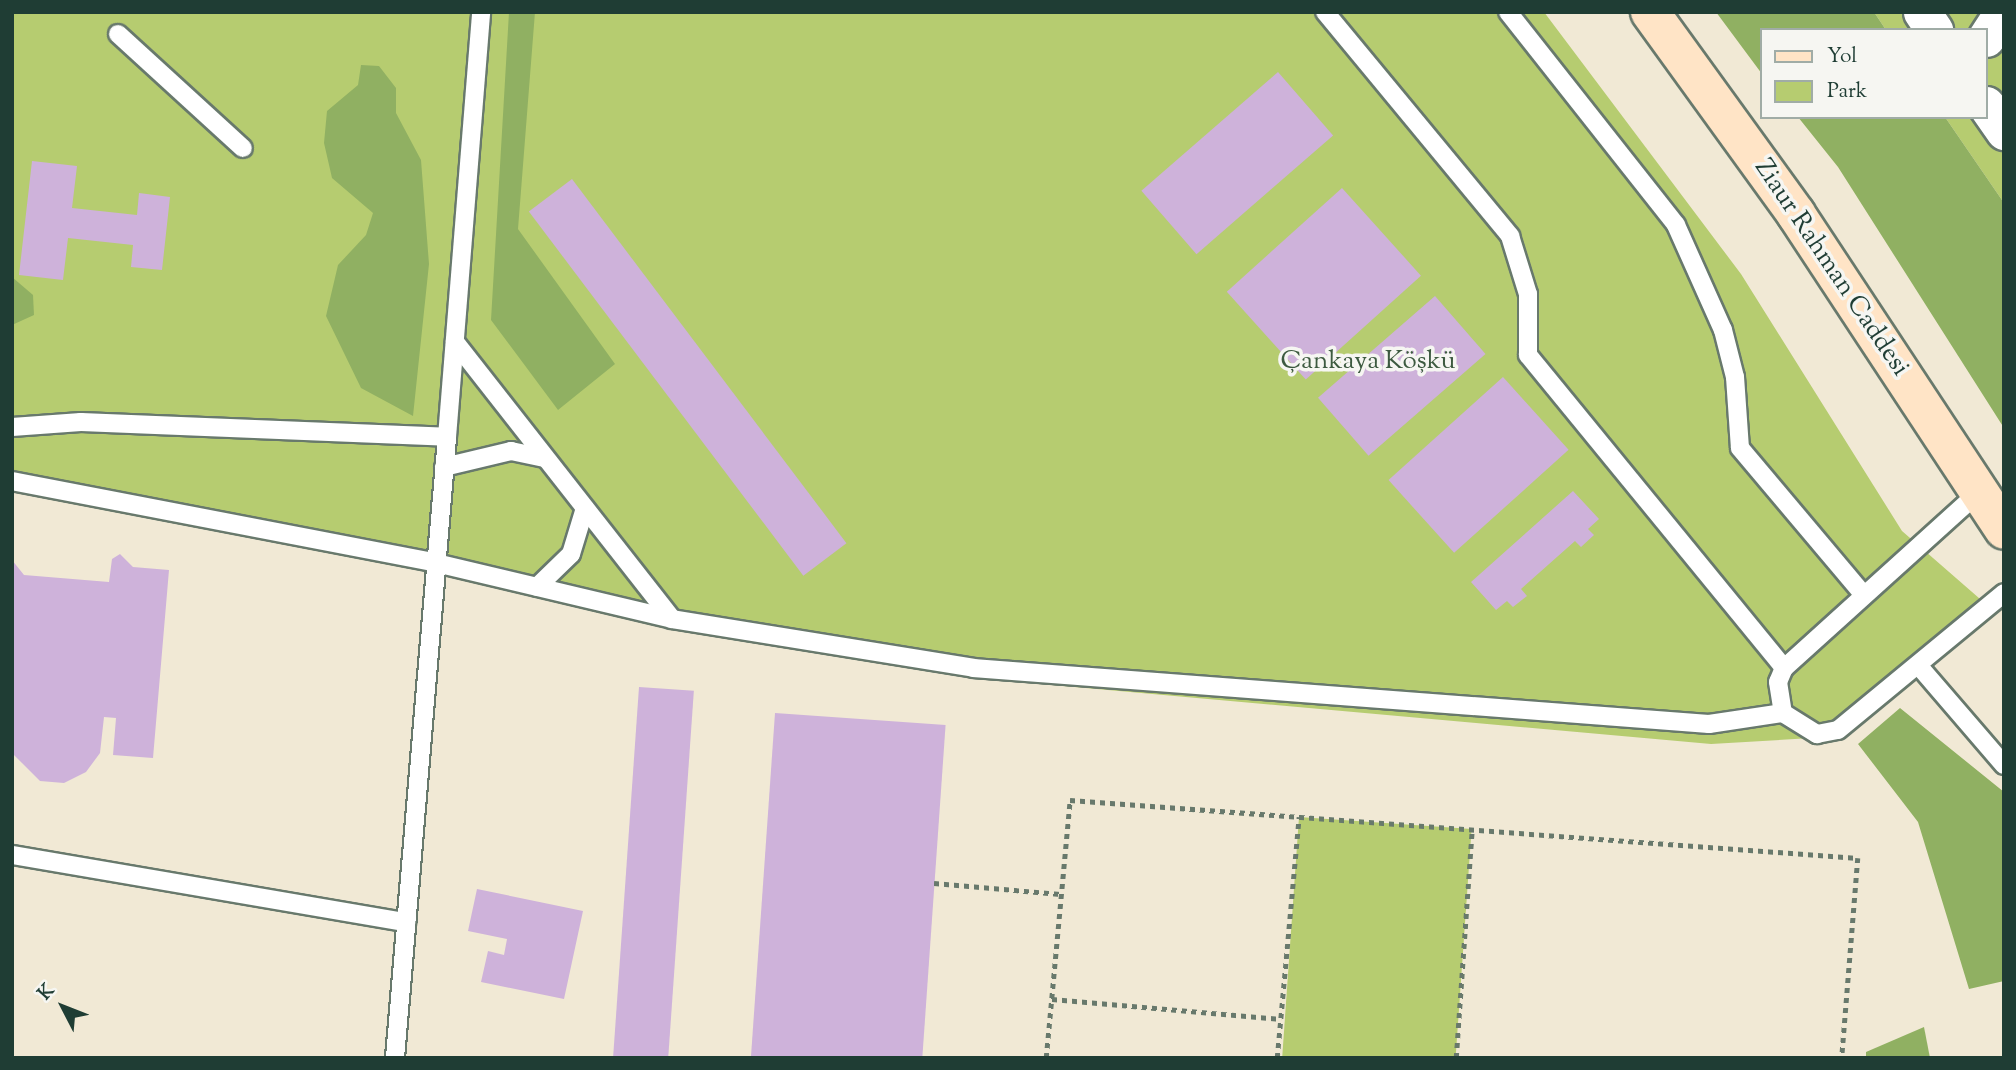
<!DOCTYPE html>
<meta charset="utf-8">
<style>
body{margin:0}
#map{position:relative;width:2016px;height:1070px;overflow:hidden;background:#f1e9d5;font-family:"Sorts Mill Goudy",serif}
div>[style]{position:absolute}
.green>*{inset:0;background:#b6cc70;transform-origin:0 0}
.forest>*{inset:0;background:#90b062}
.building>*{inset:0;background:#ceb2da;transform-origin:0 0}
.path>*{height:4.5px;margin-top:-2.25px;transform-origin:0;background:repeating-linear-gradient(90deg,#68796c 0 5px,transparent 0 10px)}
.roads{filter:drop-shadow(2px 0 #68796c) drop-shadow(-2px 0 #68796c) drop-shadow(0 2px #68796c) drop-shadow(0 -2px #68796c)}
.lane>*{height:18px;margin:-9px;padding:0 9px;transform-origin:9px;border-radius:9px;background:#fff}
.street>*{height:37px;margin:-18.5px;padding:0 18.5px;transform-origin:18.5px;border-radius:18.5px;background:#fff}
.secondary>*{height:38px;margin:-19px;padding:0 19px;transform-origin:19px;border-radius:19px;background:#ffe4c6}
span{translate:-50% -50%;white-space:nowrap;text-align:center;line-height:1.15;-webkit-text-stroke:7px #f6f6f2;paint-order:stroke}
.street-label{font-size:26px;color:#1f3d34}
.park-label{font-size:26px;color:#3d5a40}
.frame{position:absolute;inset:0;border:14px solid #1f3d34;pointer-events:none}
.legend{position:absolute;left:1760px;top:28px;width:228px;height:91px;box-sizing:border-box;background:#f6f6f2;border:2px solid #a0aca6;margin:0;padding:9px 12px;list-style:none;font-size:21px;color:#1f3d34}
.legend li{display:flex;align-items:center;gap:14px;height:35px}
.legend b{width:35px;border:2px solid #a0aca6}
.north{position:absolute;left:28px;top:972px;width:70px;height:70px;-webkit-text-stroke:5px #f6f6f2;paint-order:stroke;rotate:312deg;font-size:19px;font-weight:700;line-height:28px;text-align:center;color:#1f3d34}
.north::after{content:'';display:block;margin:auto;width:24px;height:32px;background:#1f3d34;clip-path:polygon(50% 0,100% 100%,50% 72%,0 100%)}
</style>
<div id="map">
<div class="green">
<div style="clip-path:polygon(12px 12px,1544px 12px,1741px 274px,1902px 531px,1995px 612px,1845px 736px,1711px 744px,973px 678px,673px 629px,12px 472px)"></div>
<div style="clip-path:polygon(1874px 12px,2004px 12px,2004px 203px,1945px 117px,1986px 117px,1986px 30px,1886px 30px)"></div>
<div style="left:1299px;top:817px;width:173px;height:242px;rotate:4deg"></div>
</div>
<div class="forest">
<div style="clip-path:polygon(509px 12px,535px 12px,518px 229px,615px 364px,558px 410px,491px 320px)"></div>
<div style="clip-path:polygon(1716px 12px,1874px 12px,1886px 30px,1762px 30px,1762px 74px)"></div>
<div style="clip-path:polygon(361px 65px,379px 66px,396px 88px,396px 113px,421px 160px,429px 264px,413px 416px,361px 388px,326px 316px,338px 265px,366px 235px,373px 213px,332px 178px,324px 143px,327px 111px,358px 85px)"></div>
<div style="clip-path:polygon(1798px 117px,1945px 117px,2004px 203px,2004px 428px,1838px 167px)"></div>
<div style="clip-path:polygon(12px 277px,33px 295px,34px 315px,12px 325px)"></div>
<div style="clip-path:polygon(1900px 708px,2004px 792px,2004px 981px,1969px 989px,1918px 822px,1858px 744px)"></div>
<div style="clip-path:polygon(1924px 1027px,1930px 1058px,1866px 1058px,1866px 1052px)"></div>
</div>
<div class="building">
<div style="left:1278px;top:72px;width:84px;height:181px;rotate:49deg"></div>
<div style="clip-path:polygon(32px 161px,77px 166px,72px 208px,137px 215px,139px 193px,170px 197px,162px 270px,131px 267px,133px 245px,68px 238px,63px 280px,19px 275px)"></div>
<div style="left:572px;top:179px;width:456px;height:54px;rotate:53deg"></div>
<div style="left:1342px;top:188px;width:118px;height:155px;rotate:48deg"></div>
<div style="left:1435px;top:296px;width:77px;height:155px;rotate:49deg"></div>
<div style="left:1503px;top:377px;width:98px;height:154px;rotate:48deg"></div>
<div style="clip-path:polygon(1573px 491px,1599px 519px,1588px 529px,1594px 535px,1581px 547px,1575px 541px,1521px 589px,1527px 596px,1513px 607px,1507px 601px,1496px 610px,1471px 582px)"></div>
<div style="clip-path:polygon(120px 554px,133px 567px,169px 570px,153px 758px,113px 755px,116px 718px,104px 717px,100px 753px,86px 772px,64px 783px,40px 781px,12px 753px,12px 560px,24px 575px,109px 582px,112px 559px)"></div>
<div style="left:639px;top:687px;width:55px;height:372px;rotate:4deg"></div>
<div style="left:775px;top:713px;width:171px;height:346px;rotate:4deg"></div>
<div style="clip-path:polygon(477px 889px,583px 911px,564px 999px,481px 982px,488px 951px,504px 955px,507px 939px,468px 931px)"></div>
</div>
<div class="path">
<div style="left:934px;top:883px;width:127px;rotate:5deg"></div>
<div style="left:1052px;top:999px;width:230px;rotate:5deg"></div>
<div style="left:1046px;top:1058px;width:259px;rotate:-84.7deg"></div>
<div style="left:1070px;top:800px;width:790px;rotate:4.21deg"></div>
<div style="left:1858px;top:858px;width:201px;rotate:94.6deg"></div>
<div style="left:1277px;top:1058px;width:242px;rotate:-84.8deg"></div>
<div style="left:1456px;top:1058px;width:229px;rotate:-86deg"></div>
</div>
<div class="roads">
<div class="lane">
<div style="left:1325px;top:12px;width:291px;rotate:50.4deg"></div>
<div style="left:1510px;top:236px;width:61px;rotate:72.8deg"></div>
<div style="left:1528px;top:294px;width:61px;rotate:90deg"></div>
<div style="left:1528px;top:355px;width:404px;rotate:50.7deg"></div>
<div style="left:1508px;top:12px;width:271px;rotate:51.7deg"></div>
<div style="left:1676px;top:225px;width:115px;rotate:65.9deg"></div>
<div style="left:1723px;top:330px;width:49px;rotate:75.7deg"></div>
<div style="left:1735px;top:377px;width:71px;rotate:86deg"></div>
<div style="left:1740px;top:448px;width:192px;rotate:49.9deg"></div>
<div style="left:118px;top:34px;width:169px;rotate:42.4deg"></div>
<div style="left:455px;top:342px;width:352px;rotate:51.9deg"></div>
<div style="left:12px;top:427px;width:69px;rotate:-4.1deg"></div>
<div style="left:81px;top:422px;width:366px;rotate:2.3deg"></div>
<div style="left:447px;top:437px;width:426px;rotate:-85.4deg"></div>
<div style="left:444px;top:467px;width:69px;rotate:-13.4deg"></div>
<div style="left:511px;top:451px;width:34px;rotate:12deg"></div>
<div style="left:12px;top:481px;width:432px;rotate:10.9deg"></div>
<div style="left:436px;top:563px;width:243px;rotate:13.3deg"></div>
<div style="left:672px;top:619px;width:305px;rotate:9.2deg"></div>
<div style="left:973px;top:668px;width:738px;rotate:4.35deg"></div>
<div style="left:1709px;top:724px;width:75px;rotate:-8.5deg"></div>
<div style="left:1979px;top:492px;width:263px;rotate:137.9deg"></div>
<div style="left:1784px;top:668px;width:15px;rotate:113deg"></div>
<div style="left:1778px;top:682px;width:31px;rotate:81deg"></div>
<div style="left:1783px;top:713px;width:40px;rotate:32deg"></div>
<div style="left:1817px;top:734px;width:21px;rotate:-11deg"></div>
<div style="left:1838px;top:730px;width:215px;rotate:-39.5deg"></div>
<div style="left:537px;top:587px;width:47px;rotate:-44.1deg"></div>
<div style="left:571px;top:554px;width:48px;rotate:-73.1deg"></div>
<div style="left:1918px;top:665px;width:132px;rotate:49.3deg"></div>
<div style="left:12px;top:855px;width:400px;rotate:9.7deg"></div>
<div style="left:395px;top:1058px;width:623px;rotate:-85.21deg"></div>
</div>
<div class="street">
<div style="left:1922px;top:12px;width:22px;rotate:56deg"></div>
<div style="left:1986px;top:38px;width:31px;rotate:-57deg"></div>
<div style="left:1986px;top:105px;width:32px;rotate:55deg"></div>
</div>
<div class="secondary">
<div style="left:1650px;top:12px;width:249px;rotate:54.1deg"></div>
<div style="left:1796px;top:214px;width:378px;rotate:56.6deg"></div>
</div>
</div>
<div class="street-label">
<span style="left:1831px;top:268px;rotate:56deg">Ziaur Rahman Caddesi</span>
</div>
<div class="park-label">
<span style="left:1368px;top:362px">Çankaya Köşkü</span>
</div>
<div class="frame"></div>
<ul class="legend">
<li><b style="height:9px;background:#ffe4c6"></b>Yol</li>
<li><b style="height:19px;background:#b6cc70"></b>Park</li>
</ul>
<div class="north">K</div>
</div>
